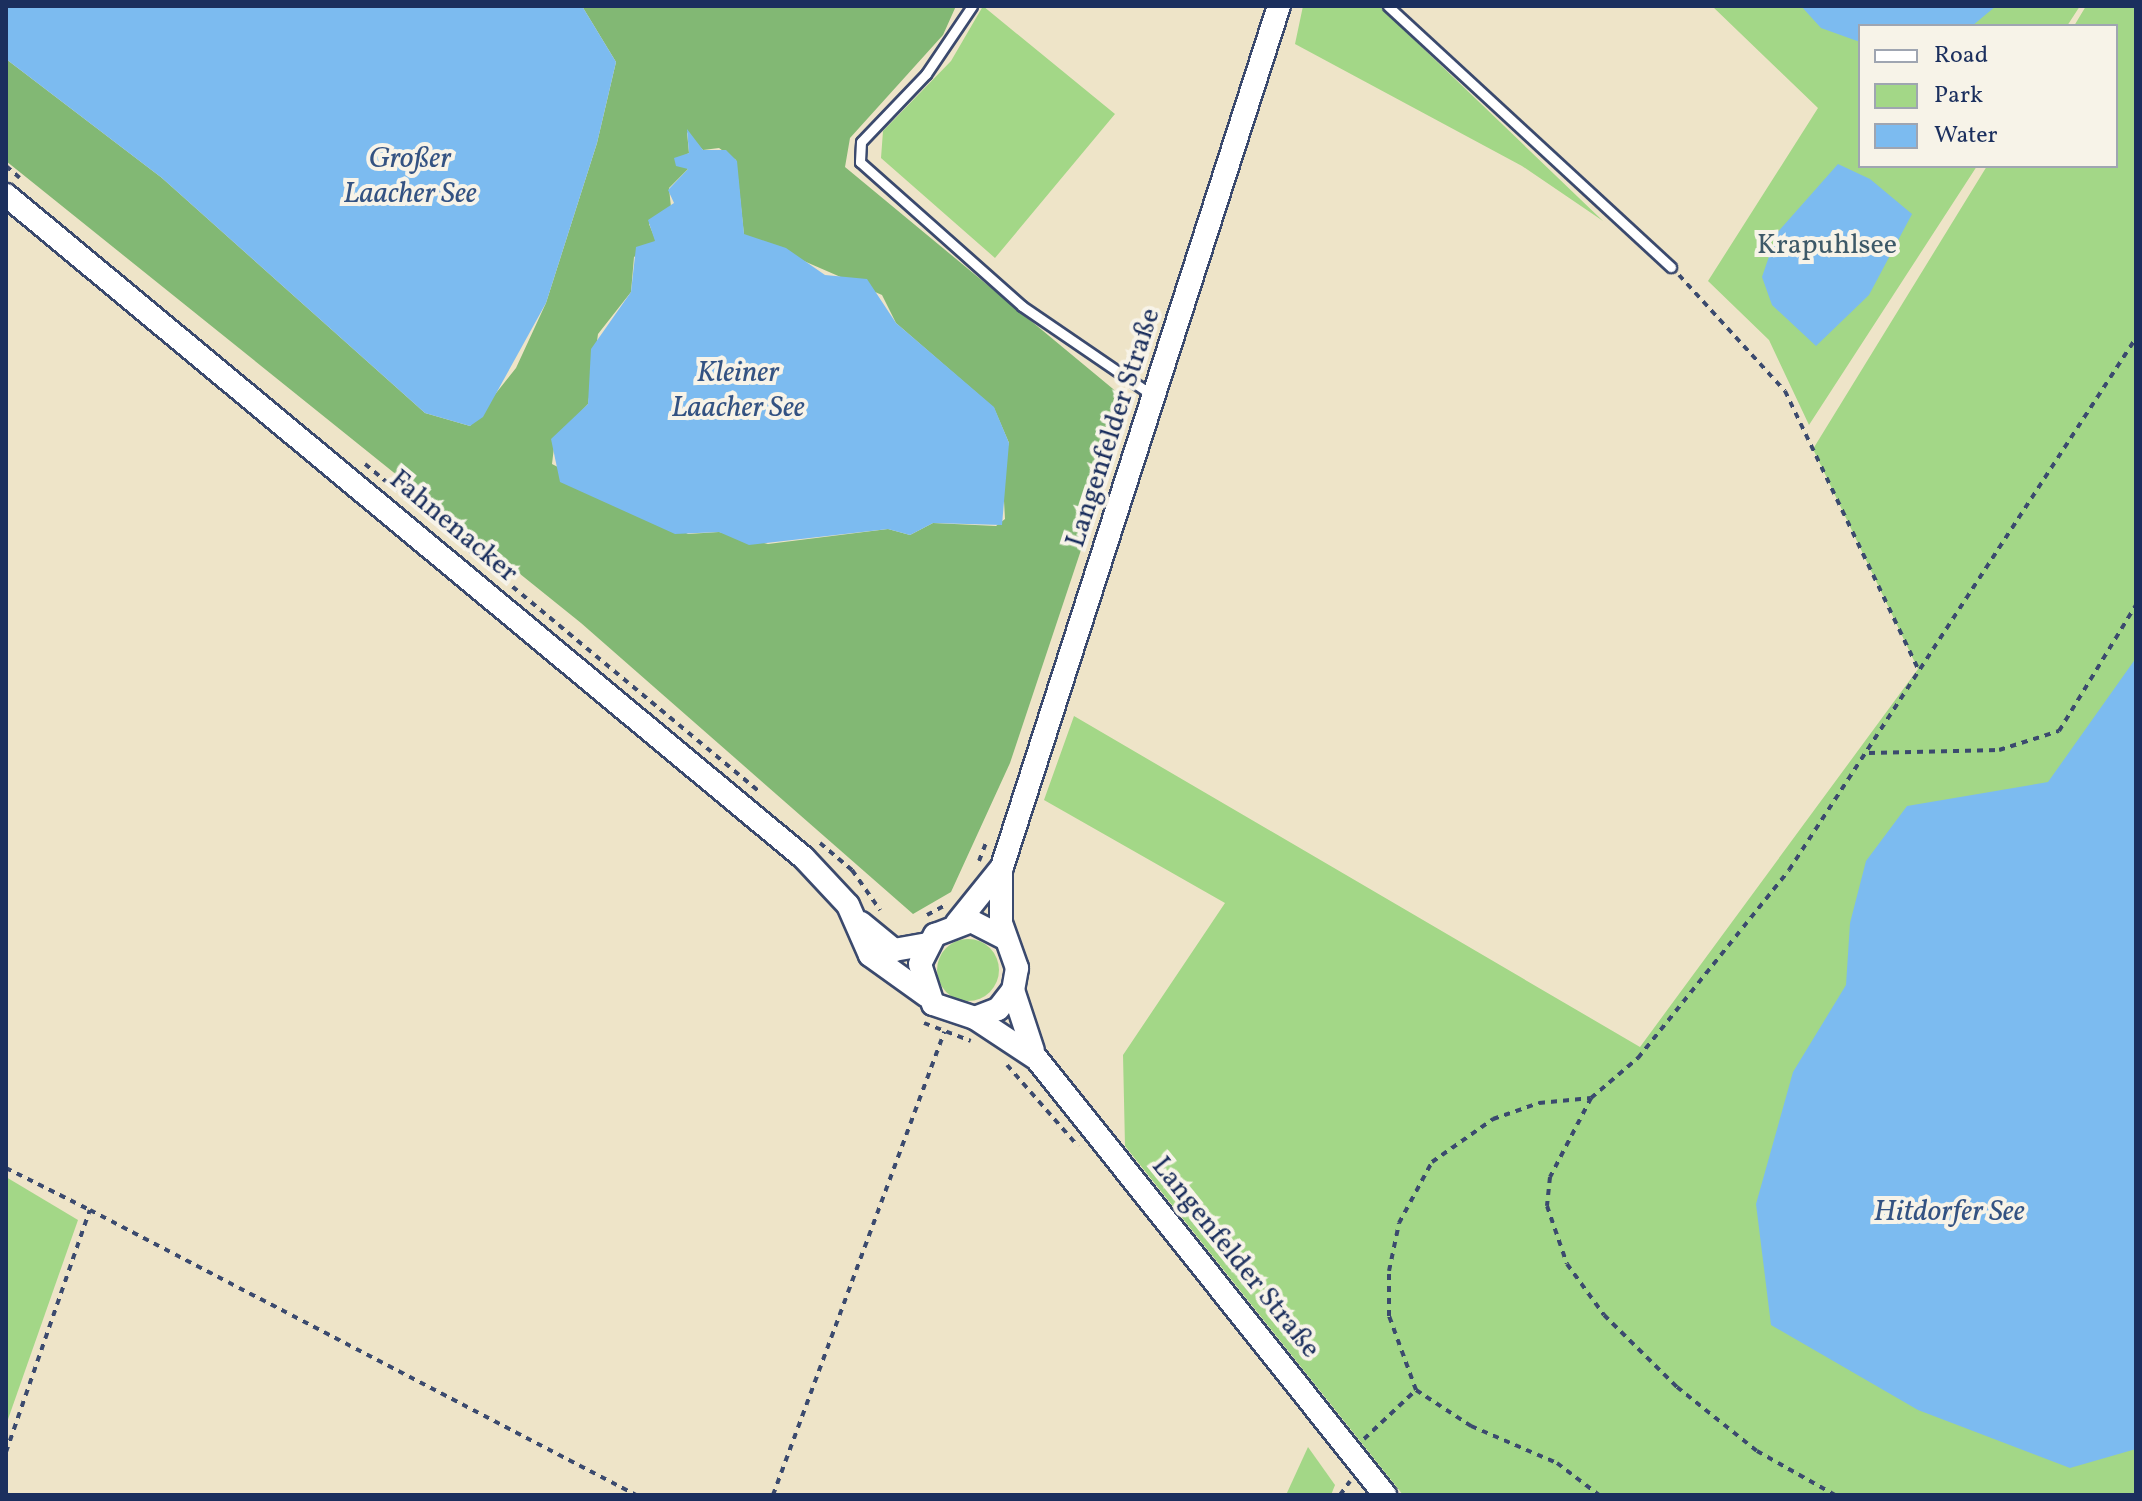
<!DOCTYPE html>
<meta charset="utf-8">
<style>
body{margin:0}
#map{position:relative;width:2142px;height:1501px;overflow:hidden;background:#eee4c8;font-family:Vollkorn,serif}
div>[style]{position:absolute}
.green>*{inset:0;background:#a3d787}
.round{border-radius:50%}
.forest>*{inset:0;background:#82b874}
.water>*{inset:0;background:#7cbbf0}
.path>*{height:4px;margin-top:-2px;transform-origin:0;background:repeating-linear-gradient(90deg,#3b4a6e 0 6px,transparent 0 12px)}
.roads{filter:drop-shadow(2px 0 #3b4a6e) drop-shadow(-2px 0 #3b4a6e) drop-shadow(0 2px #3b4a6e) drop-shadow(0 -2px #3b4a6e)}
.service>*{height:9px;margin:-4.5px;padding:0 4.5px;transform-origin:4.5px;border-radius:4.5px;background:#fff}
.tertiary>*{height:22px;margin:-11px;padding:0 11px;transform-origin:11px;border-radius:11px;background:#fff}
span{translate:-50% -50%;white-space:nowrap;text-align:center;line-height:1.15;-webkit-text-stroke:8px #f7f3e8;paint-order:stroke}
.park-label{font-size:28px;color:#3d5968}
.street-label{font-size:28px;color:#1b2f5e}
.water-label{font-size:30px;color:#335282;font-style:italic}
.frame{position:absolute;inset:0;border:8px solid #1b2f5e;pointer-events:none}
.legend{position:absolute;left:1858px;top:24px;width:260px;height:144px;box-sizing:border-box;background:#f7f3e8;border:2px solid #9fa5b1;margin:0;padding:10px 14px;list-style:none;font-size:24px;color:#1b2f5e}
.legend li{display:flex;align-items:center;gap:16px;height:40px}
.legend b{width:40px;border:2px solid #9fa5b1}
</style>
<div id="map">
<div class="green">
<div style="clip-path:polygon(983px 6px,1115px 114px,995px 258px,881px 158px,883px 131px,951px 61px)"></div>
<div style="clip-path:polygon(1303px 6px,1379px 6px,1603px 221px,1522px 166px,1295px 44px)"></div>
<div style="clip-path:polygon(1712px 6px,2080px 6px,2067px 26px,1860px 26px,1860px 166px,1977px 166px,1809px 425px,1769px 340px,1708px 281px,1818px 108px)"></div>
<div style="clip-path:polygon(2086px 6px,2136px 6px,2136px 1495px,1403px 1495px,1125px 1146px,1123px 1055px,1225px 903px,1044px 800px,1074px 716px,1640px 1047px,1918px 669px,1813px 449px,1987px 166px,2116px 166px,2116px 26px,2074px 26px)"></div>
<div class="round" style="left:937px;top:939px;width:62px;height:62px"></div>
<div style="clip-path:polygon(6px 1177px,78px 1220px,6px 1425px)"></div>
<div style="clip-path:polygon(1308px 1447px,1335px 1485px,1331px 1495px,1286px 1495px)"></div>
</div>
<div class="forest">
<div style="clip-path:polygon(evenodd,582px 6px,956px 6px,943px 35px,850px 138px,845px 167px,1130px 403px,1010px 763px,951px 892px,913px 914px,581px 623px,6px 161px,6px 59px,162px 178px,425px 413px,470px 426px,516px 368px,546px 303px,597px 143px,616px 62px,582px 6px,687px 132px,703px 150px,719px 148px,736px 160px,744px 235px,882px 295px,896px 323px,994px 408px,1009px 443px,1002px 464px,1005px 519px,996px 526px,933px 523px,910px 535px,888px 529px,768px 544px,719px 532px,688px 534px,552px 464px,555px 439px,588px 404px,598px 334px,631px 292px,634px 257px,656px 241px,649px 224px,671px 207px,669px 188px,688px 169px,680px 158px,689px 153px,687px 132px)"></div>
</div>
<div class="water">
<div style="clip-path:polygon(6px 6px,582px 6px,616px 62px,597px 143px,546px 303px,483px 417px,470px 426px,425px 413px,162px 178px,6px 59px)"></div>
<div style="clip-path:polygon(1801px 6px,1996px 6px,1972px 26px,1860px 26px,1860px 42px,1821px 28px)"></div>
<div style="clip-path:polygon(687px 129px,703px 150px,726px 150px,737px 161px,744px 234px,786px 248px,825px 275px,867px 279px,896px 323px,994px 407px,1009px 443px,1002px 525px,933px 523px,910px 535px,888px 529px,749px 545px,719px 532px,675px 534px,560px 482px,551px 439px,588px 404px,591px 349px,631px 292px,636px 247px,655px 241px,648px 220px,674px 203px,668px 190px,688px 169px,676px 166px,674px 158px,689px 153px)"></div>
<div style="clip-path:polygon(1838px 164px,1870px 179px,1912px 214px,1869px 295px,1816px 346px,1772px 305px,1762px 277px,1777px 233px)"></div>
<div style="clip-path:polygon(2136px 658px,2136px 1449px,2070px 1468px,1918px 1410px,1771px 1325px,1756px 1204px,1793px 1072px,1846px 985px,1850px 923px,1866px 861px,1907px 806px,2048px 782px)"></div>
</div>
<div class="path">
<div style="left:6px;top:166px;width:18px;rotate:41deg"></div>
<div style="left:1679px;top:275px;width:157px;rotate:47.6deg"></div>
<div style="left:1785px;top:391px;width:308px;rotate:64.4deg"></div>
<div style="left:365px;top:464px;width:515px;rotate:39.72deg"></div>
<div style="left:1869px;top:753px;width:130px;rotate:-1.3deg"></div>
<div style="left:1999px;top:750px;width:63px;rotate:-17.6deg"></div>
<div style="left:2059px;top:731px;width:148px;rotate:-58.6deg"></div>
<div style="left:820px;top:843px;width:42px;rotate:40.2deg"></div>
<div style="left:852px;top:870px;width:49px;rotate:55deg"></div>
<div style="left:979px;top:861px;width:19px;rotate:-69deg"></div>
<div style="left:927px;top:915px;width:19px;rotate:-28deg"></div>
<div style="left:924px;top:1023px;width:50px;rotate:21deg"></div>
<div style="left:1007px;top:1065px;width:108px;rotate:48.8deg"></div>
<div style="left:1591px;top:1098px;width:89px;rotate:117.4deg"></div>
<div style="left:1550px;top:1177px;width:29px;rotate:96deg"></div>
<div style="left:1547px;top:1206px;width:61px;rotate:71deg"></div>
<div style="left:1567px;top:1264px;width:63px;rotate:54deg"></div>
<div style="left:1604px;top:1315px;width:103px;rotate:44.6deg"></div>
<div style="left:1677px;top:1387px;width:102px;rotate:38.7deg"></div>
<div style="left:1757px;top:1451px;width:90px;rotate:29.4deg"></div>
<div style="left:6px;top:1168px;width:94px;rotate:26.6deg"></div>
<div style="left:1416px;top:1390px;width:66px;rotate:33.2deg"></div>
<div style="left:1471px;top:1426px;width:94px;rotate:23.3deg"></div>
<div style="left:1557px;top:1463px;width:53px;rotate:37.3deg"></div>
<div style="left:1364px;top:1439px;width:71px;rotate:-43.3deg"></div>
<div style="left:1416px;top:1390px;width:79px;rotate:-110deg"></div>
<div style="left:1389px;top:1316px;width:45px;rotate:-90deg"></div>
<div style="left:1389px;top:1271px;width:49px;rotate:-78.2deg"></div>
<div style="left:1399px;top:1223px;width:69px;rotate:-61.6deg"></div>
<div style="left:1432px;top:1162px;width:75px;rotate:-35.2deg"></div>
<div style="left:1493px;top:1119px;width:49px;rotate:-19.2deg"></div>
<div style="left:1539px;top:1103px;width:52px;rotate:-5.5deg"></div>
<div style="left:1591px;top:1098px;width:62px;rotate:-40.4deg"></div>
<div style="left:1638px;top:1058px;width:241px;rotate:-51.2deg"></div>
<div style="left:1789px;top:870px;width:635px;rotate:-56.89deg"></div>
<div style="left:6px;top:1452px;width:256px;rotate:-70.9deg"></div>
<div style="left:90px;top:1210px;width:616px;rotate:27.56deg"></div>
<div style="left:773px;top:1495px;width:494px;rotate:-69.7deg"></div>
<div style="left:1340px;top:1495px;width:17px;rotate:-54deg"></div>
</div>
<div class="roads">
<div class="service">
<div style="left:972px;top:6px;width:82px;rotate:124.1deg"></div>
<div style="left:926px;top:74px;width:94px;rotate:133.7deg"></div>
<div style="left:861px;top:142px;width:20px;rotate:93deg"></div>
<div style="left:860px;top:162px;width:217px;rotate:41.6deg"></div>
<div style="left:1022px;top:306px;width:158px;rotate:34.4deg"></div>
<div style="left:1388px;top:6px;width:385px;rotate:42.7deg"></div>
</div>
<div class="tertiary">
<div style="left:6px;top:195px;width:1037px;rotate:39.72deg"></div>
<div style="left:804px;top:858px;width:64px;rotate:46.9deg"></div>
<div style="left:848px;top:905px;width:55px;rotate:66.3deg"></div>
<div style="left:870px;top:955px;width:70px;rotate:35.7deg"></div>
<div style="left:1001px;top:872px;width:51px;rotate:90deg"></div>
<div style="left:1001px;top:923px;width:48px;rotate:70.4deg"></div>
<div style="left:1017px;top:968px;width:22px;rotate:100deg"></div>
<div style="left:1013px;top:990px;width:24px;rotate:128deg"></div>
<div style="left:998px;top:1009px;width:25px;rotate:159deg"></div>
<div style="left:975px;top:1018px;width:44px;rotate:-161.6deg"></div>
<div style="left:933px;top:1004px;width:42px;rotate:-108deg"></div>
<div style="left:920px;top:964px;width:33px;rotate:-63deg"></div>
<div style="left:935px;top:935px;width:39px;rotate:-21deg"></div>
<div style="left:971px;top:921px;width:39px;rotate:27deg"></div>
<div style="left:861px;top:923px;width:43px;rotate:39.3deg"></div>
<div style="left:894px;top:950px;width:34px;rotate:-10deg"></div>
<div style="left:957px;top:923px;width:72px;rotate:-51.2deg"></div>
<div style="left:1002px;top:867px;width:904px;rotate:-72.17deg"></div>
<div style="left:1013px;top:990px;width:64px;rotate:71.8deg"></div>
<div style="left:975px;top:1018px;width:74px;rotate:33.5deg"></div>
<div style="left:1037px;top:1059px;width:558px;rotate:51.4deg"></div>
</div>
</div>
<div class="park-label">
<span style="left:1827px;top:246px">Krapuhlsee</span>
</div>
<div class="street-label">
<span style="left:1114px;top:428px;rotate:-72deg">Langenfelder Straße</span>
<span style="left:453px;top:527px;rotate:40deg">Fahnenacker</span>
<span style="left:1235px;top:1258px;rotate:51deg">Langenfelder Straße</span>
</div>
<div class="water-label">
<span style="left:410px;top:176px">Großer<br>Laacher See</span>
<span style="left:738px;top:390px">Kleiner<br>Laacher See</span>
<span style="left:1949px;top:1212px">Hitdorfer See</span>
</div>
<div class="frame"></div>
<ul class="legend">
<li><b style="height:10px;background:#fff"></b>Road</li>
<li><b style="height:22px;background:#a3d787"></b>Park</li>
<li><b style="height:22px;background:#7cbbf0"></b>Water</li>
</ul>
</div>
